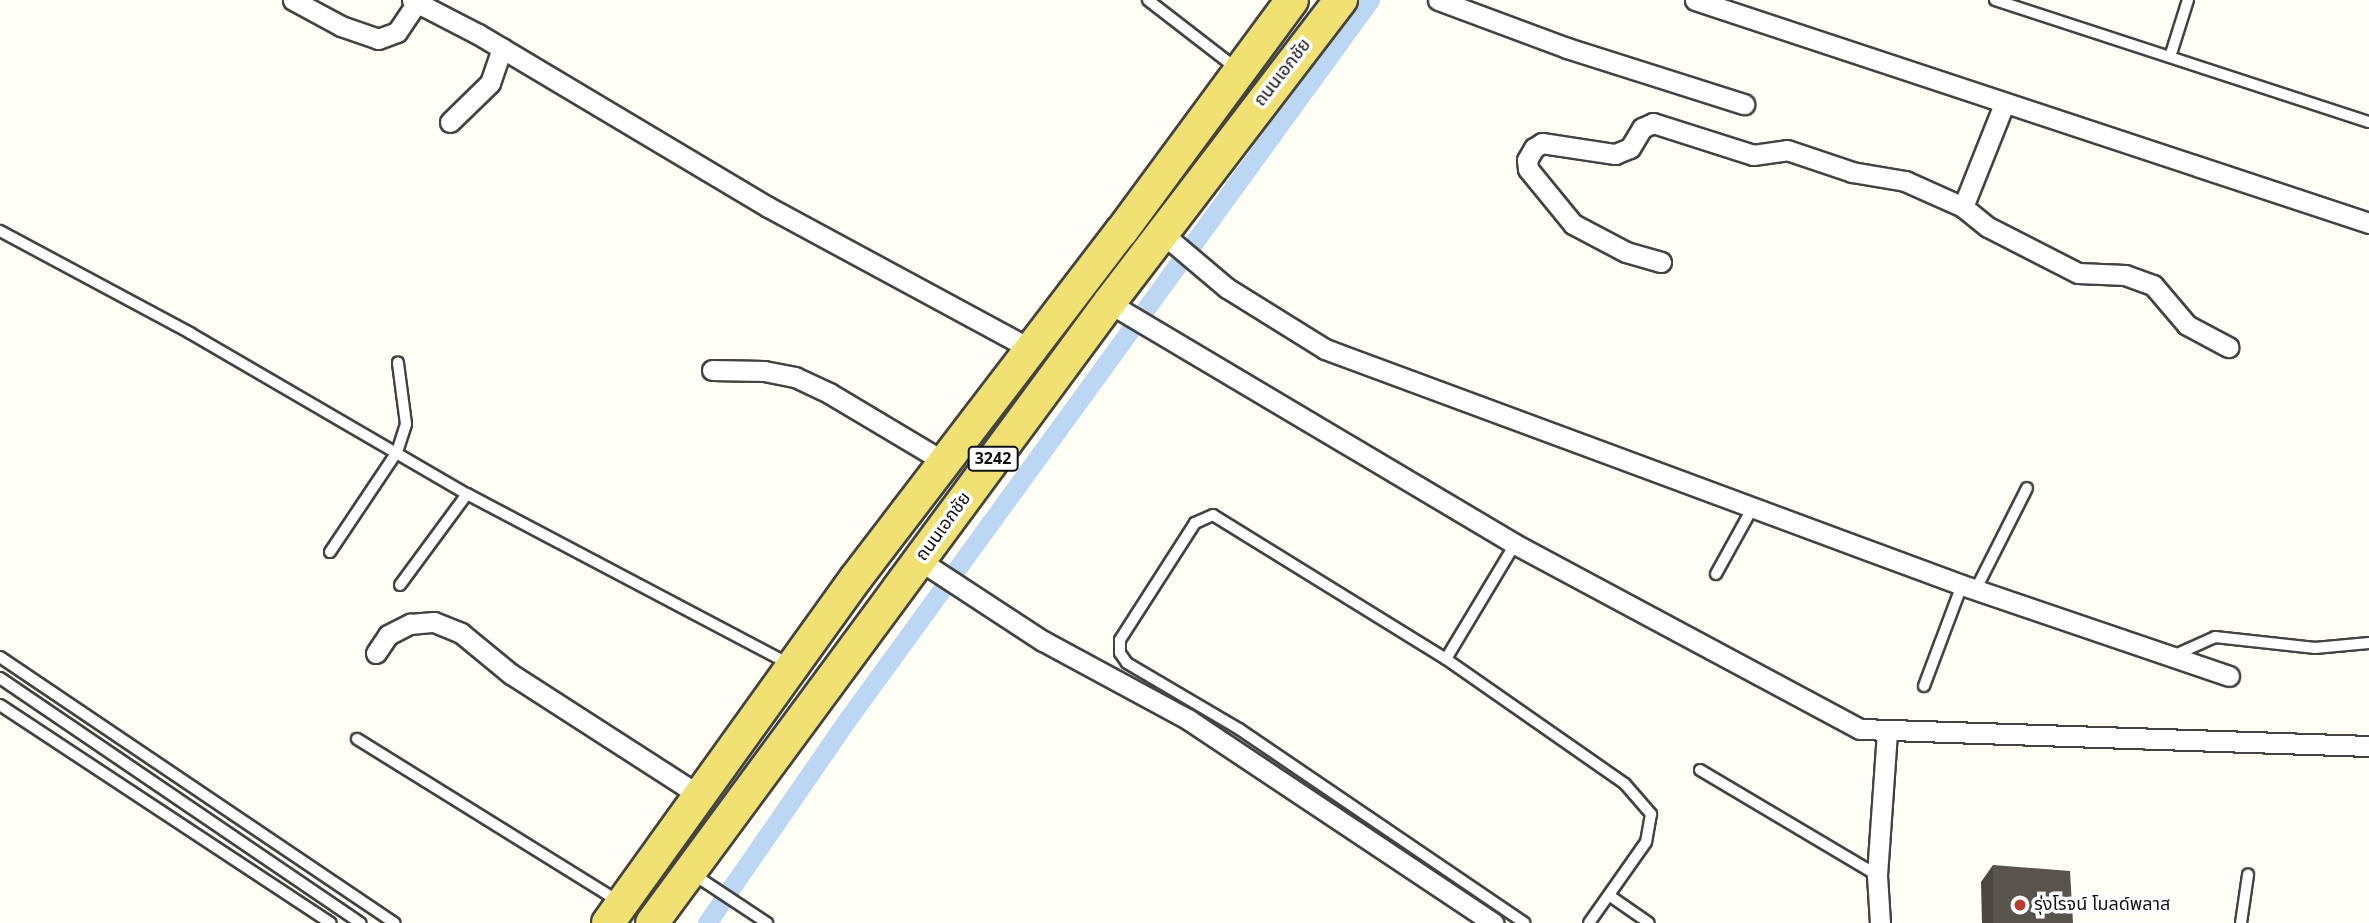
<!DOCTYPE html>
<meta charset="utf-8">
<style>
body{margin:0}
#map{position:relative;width:2369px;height:923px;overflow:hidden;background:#fefef4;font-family:Georgia,"Noto Sans Thai",serif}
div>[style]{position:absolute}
.canal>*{height:19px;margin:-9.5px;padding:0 9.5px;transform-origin:9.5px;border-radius:9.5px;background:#bbd7f3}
.roads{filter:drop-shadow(2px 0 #434343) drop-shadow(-2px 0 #434343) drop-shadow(0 2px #434343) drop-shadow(0 -2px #434343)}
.lane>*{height:10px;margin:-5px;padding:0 5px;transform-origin:5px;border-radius:5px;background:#fff}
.street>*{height:19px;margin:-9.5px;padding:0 9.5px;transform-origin:9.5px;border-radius:9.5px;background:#fff}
.primary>*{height:32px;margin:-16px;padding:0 16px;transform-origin:16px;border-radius:16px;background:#f0e172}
.wall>*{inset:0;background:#4c4742}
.building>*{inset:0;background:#58534d}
.dots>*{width:19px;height:19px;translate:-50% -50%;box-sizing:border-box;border:4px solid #fff;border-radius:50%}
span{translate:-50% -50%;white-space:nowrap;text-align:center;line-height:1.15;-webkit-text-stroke:7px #fff;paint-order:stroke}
.shield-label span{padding:2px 5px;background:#fff;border:2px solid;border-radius:5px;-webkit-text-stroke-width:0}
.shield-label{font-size:16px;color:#101010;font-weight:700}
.street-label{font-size:18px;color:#101010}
.poi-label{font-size:18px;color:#101010}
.left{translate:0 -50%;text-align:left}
</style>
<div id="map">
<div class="canal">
<div style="left:707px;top:923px;width:252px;rotate:-55.4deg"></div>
<div style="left:850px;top:716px;width:885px;rotate:-54.01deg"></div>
</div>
<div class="roads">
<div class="lane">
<div style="left:1148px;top:0;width:111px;rotate:37.7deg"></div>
<div style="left:1995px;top:0;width:393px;rotate:18.1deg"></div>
<div style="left:2170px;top:57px;width:60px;rotate:-72.5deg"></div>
<div style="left:0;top:231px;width:216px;rotate:28.2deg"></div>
<div style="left:190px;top:333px;width:320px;rotate:30.2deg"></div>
<div style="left:467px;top:494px;width:363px;rotate:27.8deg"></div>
<div style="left:1515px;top:544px;width:134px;rotate:121deg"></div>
<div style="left:1446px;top:659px;width:218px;rotate:34.9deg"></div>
<div style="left:1625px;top:784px;width:40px;rotate:49deg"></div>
<div style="left:1651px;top:814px;width:28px;rotate:100deg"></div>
<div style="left:1646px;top:842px;width:99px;rotate:125.1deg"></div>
<div style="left:330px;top:552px;width:120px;rotate:-56.2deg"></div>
<div style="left:397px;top:452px;width:29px;rotate:-72deg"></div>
<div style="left:406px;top:424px;width:62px;rotate:-97.5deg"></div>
<div style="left:1716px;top:574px;width:77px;rotate:-61.1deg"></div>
<div style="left:400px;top:585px;width:113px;rotate:-53.6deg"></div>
<div style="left:1976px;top:589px;width:113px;rotate:-63.2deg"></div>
<div style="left:2175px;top:655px;width:44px;rotate:-24.2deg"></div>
<div style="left:2215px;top:637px;width:101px;rotate:6.3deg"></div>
<div style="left:2315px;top:648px;width:54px;rotate:-5.3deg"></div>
<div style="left:0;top:657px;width:476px;rotate:34deg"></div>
<div style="left:1446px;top:659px;width:274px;rotate:-148.3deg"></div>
<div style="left:1213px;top:515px;width:20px;rotate:156deg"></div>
<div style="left:1195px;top:523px;width:139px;rotate:122.7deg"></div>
<div style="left:1120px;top:640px;width:13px;rotate:90deg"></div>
<div style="left:1120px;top:653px;width:12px;rotate:55deg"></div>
<div style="left:1127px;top:663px;width:130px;rotate:30.5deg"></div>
<div style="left:1239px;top:729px;width:345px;rotate:34.2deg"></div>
<div style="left:0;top:678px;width:436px;rotate:34.2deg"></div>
<div style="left:1924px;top:686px;width:108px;rotate:-69.4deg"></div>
<div style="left:0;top:705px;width:396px;rotate:33.4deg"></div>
<div style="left:357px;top:739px;width:307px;rotate:31.8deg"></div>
<div style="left:1700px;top:770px;width:206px;rotate:30.7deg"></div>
<div style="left:693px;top:874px;width:89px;rotate:33.5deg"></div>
<div style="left:1610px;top:896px;width:47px;rotate:34.7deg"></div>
<div style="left:2241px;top:923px;width:49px;rotate:-81.7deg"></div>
</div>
<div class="street">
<div style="left:293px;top:0;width:55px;rotate:28.4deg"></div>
<div style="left:341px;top:26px;width:39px;rotate:19deg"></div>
<div style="left:378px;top:39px;width:20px;rotate:-20deg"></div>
<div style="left:397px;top:32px;width:32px;rotate:-56deg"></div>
<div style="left:412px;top:0;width:74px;rotate:27.3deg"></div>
<div style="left:478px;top:34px;width:338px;rotate:30.8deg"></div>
<div style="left:768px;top:207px;width:299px;rotate:28.4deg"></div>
<div style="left:1438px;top:0;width:138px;rotate:20.4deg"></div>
<div style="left:1567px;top:48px;width:186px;rotate:17.6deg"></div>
<div style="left:1695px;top:0;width:710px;rotate:18.31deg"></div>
<div style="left:450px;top:122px;width:56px;rotate:-44.3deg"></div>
<div style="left:490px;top:83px;width:37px;rotate:-71deg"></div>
<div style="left:1963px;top:207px;width:32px;rotate:39deg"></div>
<div style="left:1988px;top:227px;width:101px;rotate:27.1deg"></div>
<div style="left:2078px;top:273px;width:47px;rotate:2.4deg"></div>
<div style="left:2125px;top:275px;width:30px;rotate:20deg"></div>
<div style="left:2153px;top:285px;width:52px;rotate:49.6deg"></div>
<div style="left:2187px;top:325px;width:47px;rotate:28.2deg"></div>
<div style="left:1163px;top:234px;width:84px;rotate:40.2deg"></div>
<div style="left:1227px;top:288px;width:115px;rotate:31.9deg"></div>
<div style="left:1325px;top:349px;width:679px;rotate:20.33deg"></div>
<div style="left:1962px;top:585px;width:282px;rotate:18.8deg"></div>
<div style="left:1661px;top:262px;width:36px;rotate:-164deg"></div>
<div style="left:1626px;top:252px;width:60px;rotate:-152.2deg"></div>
<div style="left:1573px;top:224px;width:71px;rotate:-129.3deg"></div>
<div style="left:1528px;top:169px;width:9px;rotate:-96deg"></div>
<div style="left:1527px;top:160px;width:14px;rotate:-60deg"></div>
<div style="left:1534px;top:148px;width:9px;rotate:-32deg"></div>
<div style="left:1542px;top:143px;width:74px;rotate:8.6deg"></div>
<div style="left:1615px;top:154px;width:16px;rotate:-22deg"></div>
<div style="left:1630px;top:148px;width:23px;rotate:-59deg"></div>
<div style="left:1642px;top:128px;width:12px;rotate:-24deg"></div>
<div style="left:1653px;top:123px;width:105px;rotate:17.7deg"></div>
<div style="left:1753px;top:155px;width:34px;rotate:-8deg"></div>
<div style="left:1787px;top:150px;width:69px;rotate:18.7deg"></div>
<div style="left:1852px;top:172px;width:54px;rotate:9.6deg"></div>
<div style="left:1905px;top:181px;width:64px;rotate:24.1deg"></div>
<div style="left:1963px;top:207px;width:111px;rotate:-68.3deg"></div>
<div style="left:1109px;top:303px;width:472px;rotate:30.7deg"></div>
<div style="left:1515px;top:544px;width:391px;rotate:28.2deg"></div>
<div style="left:1860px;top:729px;width:509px;rotate:1.91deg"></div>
<div style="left:712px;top:370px;width:52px;rotate:1.1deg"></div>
<div style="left:764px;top:371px;width:32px;rotate:11deg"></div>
<div style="left:795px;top:377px;width:38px;rotate:25deg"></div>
<div style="left:829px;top:393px;width:133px;rotate:30.8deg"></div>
<div style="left:919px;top:560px;width:148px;rotate:33.2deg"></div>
<div style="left:1043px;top:641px;width:166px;rotate:28.4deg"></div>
<div style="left:1189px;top:720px;width:366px;rotate:33.7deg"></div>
<div style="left:376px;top:653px;width:22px;rotate:-56deg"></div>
<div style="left:388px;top:635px;width:25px;rotate:-27deg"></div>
<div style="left:410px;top:624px;width:24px;rotate:-5deg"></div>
<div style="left:434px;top:622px;width:29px;rotate:22deg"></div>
<div style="left:461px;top:633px;width:65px;rotate:39.4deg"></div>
<div style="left:511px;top:674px;width:224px;rotate:32.8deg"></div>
<div style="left:1880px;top:923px;width:48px;rotate:-93.6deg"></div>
<div style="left:1877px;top:875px;width:143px;rotate:-86deg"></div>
</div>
<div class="primary">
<div style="left:608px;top:923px;width:425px;rotate:-54.3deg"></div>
<div style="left:856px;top:578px;width:436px;rotate:-52.6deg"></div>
<div style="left:1121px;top:232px;width:288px;rotate:-53.6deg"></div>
<div style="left:652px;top:923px;width:770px;rotate:-53.61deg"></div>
<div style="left:1109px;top:303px;width:382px;rotate:-52.6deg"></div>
</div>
</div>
<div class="wall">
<div style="clip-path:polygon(1993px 865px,2073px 923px,1982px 923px,1981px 882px)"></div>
</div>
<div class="building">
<div style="clip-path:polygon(1993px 865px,2070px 871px,2073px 923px,1993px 923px)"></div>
</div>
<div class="dots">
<div style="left:2020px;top:905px;background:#b93a2f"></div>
</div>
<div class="shield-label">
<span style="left:993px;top:459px">3242</span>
</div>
<div class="street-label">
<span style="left:1283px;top:73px;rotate:-52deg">ถนนเอกชัย</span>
<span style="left:944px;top:527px;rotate:-54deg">ถนนเอกชัย</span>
</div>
<div class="poi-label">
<span class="left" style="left:2034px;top:905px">รุ่งโรจน์ โมลด์พลาส</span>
</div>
</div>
